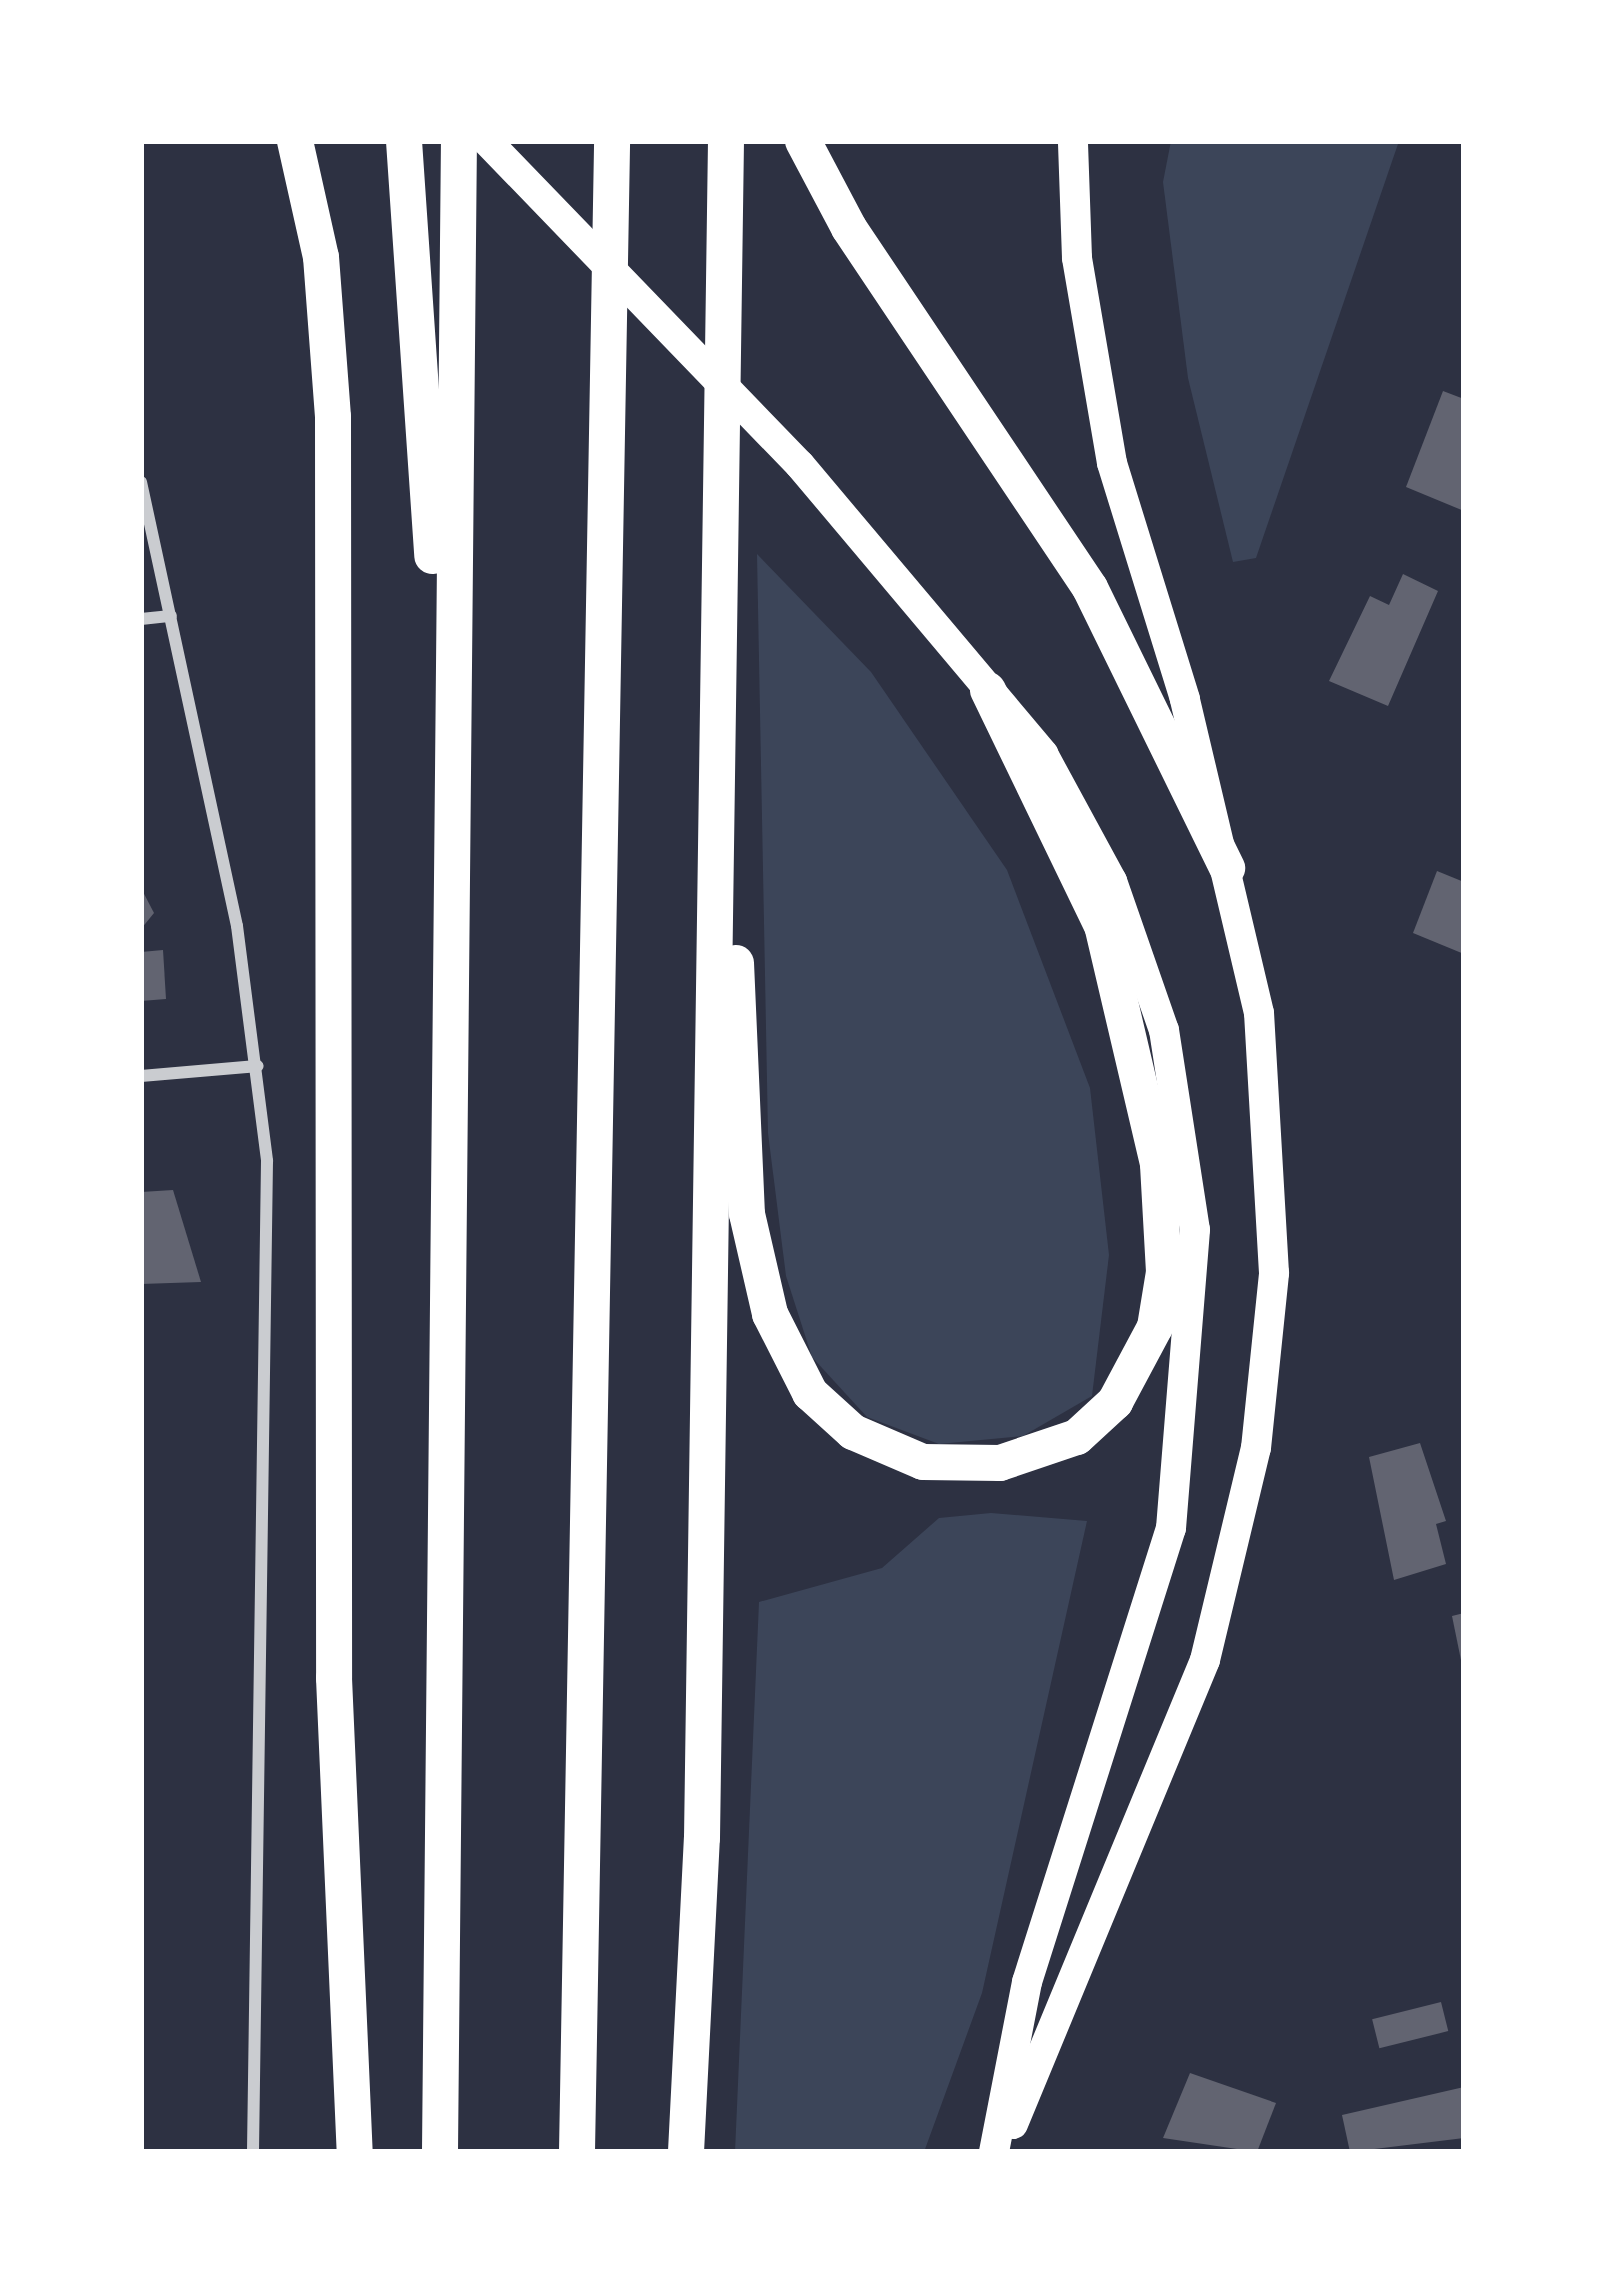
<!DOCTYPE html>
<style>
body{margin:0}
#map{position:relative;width:1605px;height:2293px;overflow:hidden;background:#2d3142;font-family:Roboto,sans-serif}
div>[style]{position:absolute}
.green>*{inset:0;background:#3c4559}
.building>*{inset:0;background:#626471;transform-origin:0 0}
.minor>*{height:12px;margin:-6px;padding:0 6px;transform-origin:6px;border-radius:6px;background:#caccd0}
.primary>*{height:30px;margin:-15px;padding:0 15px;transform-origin:15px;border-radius:15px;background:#fff}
.motorway>*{height:36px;margin:-18px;padding:0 18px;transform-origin:18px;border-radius:18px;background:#fff}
span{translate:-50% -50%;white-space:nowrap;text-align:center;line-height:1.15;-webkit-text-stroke:9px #fff;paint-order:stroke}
.frame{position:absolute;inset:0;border:144px solid #fff;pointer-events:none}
</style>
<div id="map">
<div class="green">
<div style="clip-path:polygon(1171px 141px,1399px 141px,1256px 558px,1233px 562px,1188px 378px,1163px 182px)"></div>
<div style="clip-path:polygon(757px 554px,871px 672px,1007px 870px,1090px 1088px,1109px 1255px,1092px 1396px,1023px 1436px,939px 1444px,867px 1417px,812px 1357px,786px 1276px,768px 1133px)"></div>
<div style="clip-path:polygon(991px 1513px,1087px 1521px,982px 1993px,924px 2152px,735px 2152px,759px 1602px,882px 1568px,939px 1518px)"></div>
</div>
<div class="building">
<div style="clip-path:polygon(1443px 391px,1464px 399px,1464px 511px,1406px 487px)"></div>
<div style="clip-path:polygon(1403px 574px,1438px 591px,1388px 706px,1329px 681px,1370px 596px,1389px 605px)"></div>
<div style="clip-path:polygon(1437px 871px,1464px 882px,1464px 954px,1413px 933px)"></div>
<div style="clip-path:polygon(141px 888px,154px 913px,141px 929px)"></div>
<div style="clip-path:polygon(163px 950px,166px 999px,141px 1001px,141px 952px)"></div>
<div style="clip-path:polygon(173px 1190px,201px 1282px,141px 1284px,141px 1192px)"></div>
<div style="clip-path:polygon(1420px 1443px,1446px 1521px,1436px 1524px,1446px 1564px,1394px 1580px,1369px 1457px)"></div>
<div style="clip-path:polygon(1464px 1613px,1464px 1664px,1462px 1665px,1452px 1616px)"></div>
<div style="left:1441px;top:2002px;width:30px;height:71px;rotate:76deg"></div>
<div style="clip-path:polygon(1190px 2073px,1276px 2103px,1257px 2152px,1163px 2138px)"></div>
<div style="clip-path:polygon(1464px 2087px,1464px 2138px,1350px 2152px,1342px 2115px)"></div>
</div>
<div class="minor">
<div style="left:141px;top:482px;width:454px;rotate:77.8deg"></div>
<div style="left:237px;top:926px;width:237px;rotate:82.7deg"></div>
<div style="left:267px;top:1161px;width:991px;rotate:90.81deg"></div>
<div style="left:141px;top:619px;width:30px;rotate:-6deg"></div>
<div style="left:141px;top:1076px;width:117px;rotate:-4.9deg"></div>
</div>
<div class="primary">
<div style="left:487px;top:141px;width:450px;rotate:46deg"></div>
<div style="left:800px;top:465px;width:378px;rotate:49.9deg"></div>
<div style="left:1043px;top:754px;width:145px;rotate:61.5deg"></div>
<div style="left:1112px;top:881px;width:158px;rotate:70.8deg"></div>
<div style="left:1164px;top:1030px;width:202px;rotate:81.2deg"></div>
<div style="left:1195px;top:1230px;width:299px;rotate:94.6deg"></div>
<div style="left:1171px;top:1528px;width:476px;rotate:107.6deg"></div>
<div style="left:1027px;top:1982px;width:173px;rotate:101deg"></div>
<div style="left:1013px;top:2124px;width:502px;rotate:-67.52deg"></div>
<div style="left:1205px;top:1660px;width:218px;rotate:-76.5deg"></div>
<div style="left:1256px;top:1448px;width:176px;rotate:-84.1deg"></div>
<div style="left:1274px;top:1273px;width:260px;rotate:-93.3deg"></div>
<div style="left:1259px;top:1013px;width:323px;rotate:-103.3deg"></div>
<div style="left:1185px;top:699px;width:247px;rotate:-107.2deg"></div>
<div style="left:1112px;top:463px;width:208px;rotate:-99.7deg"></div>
<div style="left:1077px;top:258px;width:117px;rotate:-92deg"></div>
</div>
<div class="motorway">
<div style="left:295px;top:141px;width:119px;rotate:77.4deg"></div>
<div style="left:321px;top:257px;width:160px;rotate:85.7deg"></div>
<div style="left:333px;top:417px;width:1261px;rotate:89.95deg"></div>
<div style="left:334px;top:1678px;width:474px;rotate:87.5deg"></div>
<div style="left:404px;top:141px;width:416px;rotate:86.1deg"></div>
<div style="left:803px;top:141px;width:98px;rotate:62.1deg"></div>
<div style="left:849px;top:228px;width:433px;rotate:56.2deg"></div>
<div style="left:1090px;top:588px;width:312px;rotate:63.9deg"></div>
<div style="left:736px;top:963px;width:251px;rotate:87.5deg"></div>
<div style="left:747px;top:1214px;width:103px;rotate:77deg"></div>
<div style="left:770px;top:1314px;width:89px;rotate:63.1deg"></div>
<div style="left:810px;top:1393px;width:58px;rotate:42.2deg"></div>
<div style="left:853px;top:1432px;width:76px;rotate:23.2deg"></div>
<div style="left:923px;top:1462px;width:77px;rotate:0.7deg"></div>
<div style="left:1000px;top:1463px;width:81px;rotate:-18.7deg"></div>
<div style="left:1077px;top:1437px;width:52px;rotate:-42.6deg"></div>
<div style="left:1115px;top:1402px;width:85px;rotate:-61.9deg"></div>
<div style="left:1155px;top:1327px;width:56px;rotate:-80.7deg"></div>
<div style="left:1164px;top:1272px;width:108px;rotate:-93.2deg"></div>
<div style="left:1158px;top:1164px;width:244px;rotate:-103.2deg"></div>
<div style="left:1102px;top:926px;width:262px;rotate:-115.8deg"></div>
<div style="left:440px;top:2152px;width:2011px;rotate:-89.46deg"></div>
<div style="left:577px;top:2152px;width:2011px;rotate:-89deg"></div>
<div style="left:686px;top:2152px;width:314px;rotate:-87.1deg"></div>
<div style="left:702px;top:1838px;width:1697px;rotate:-89.19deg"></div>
</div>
<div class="frame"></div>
</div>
